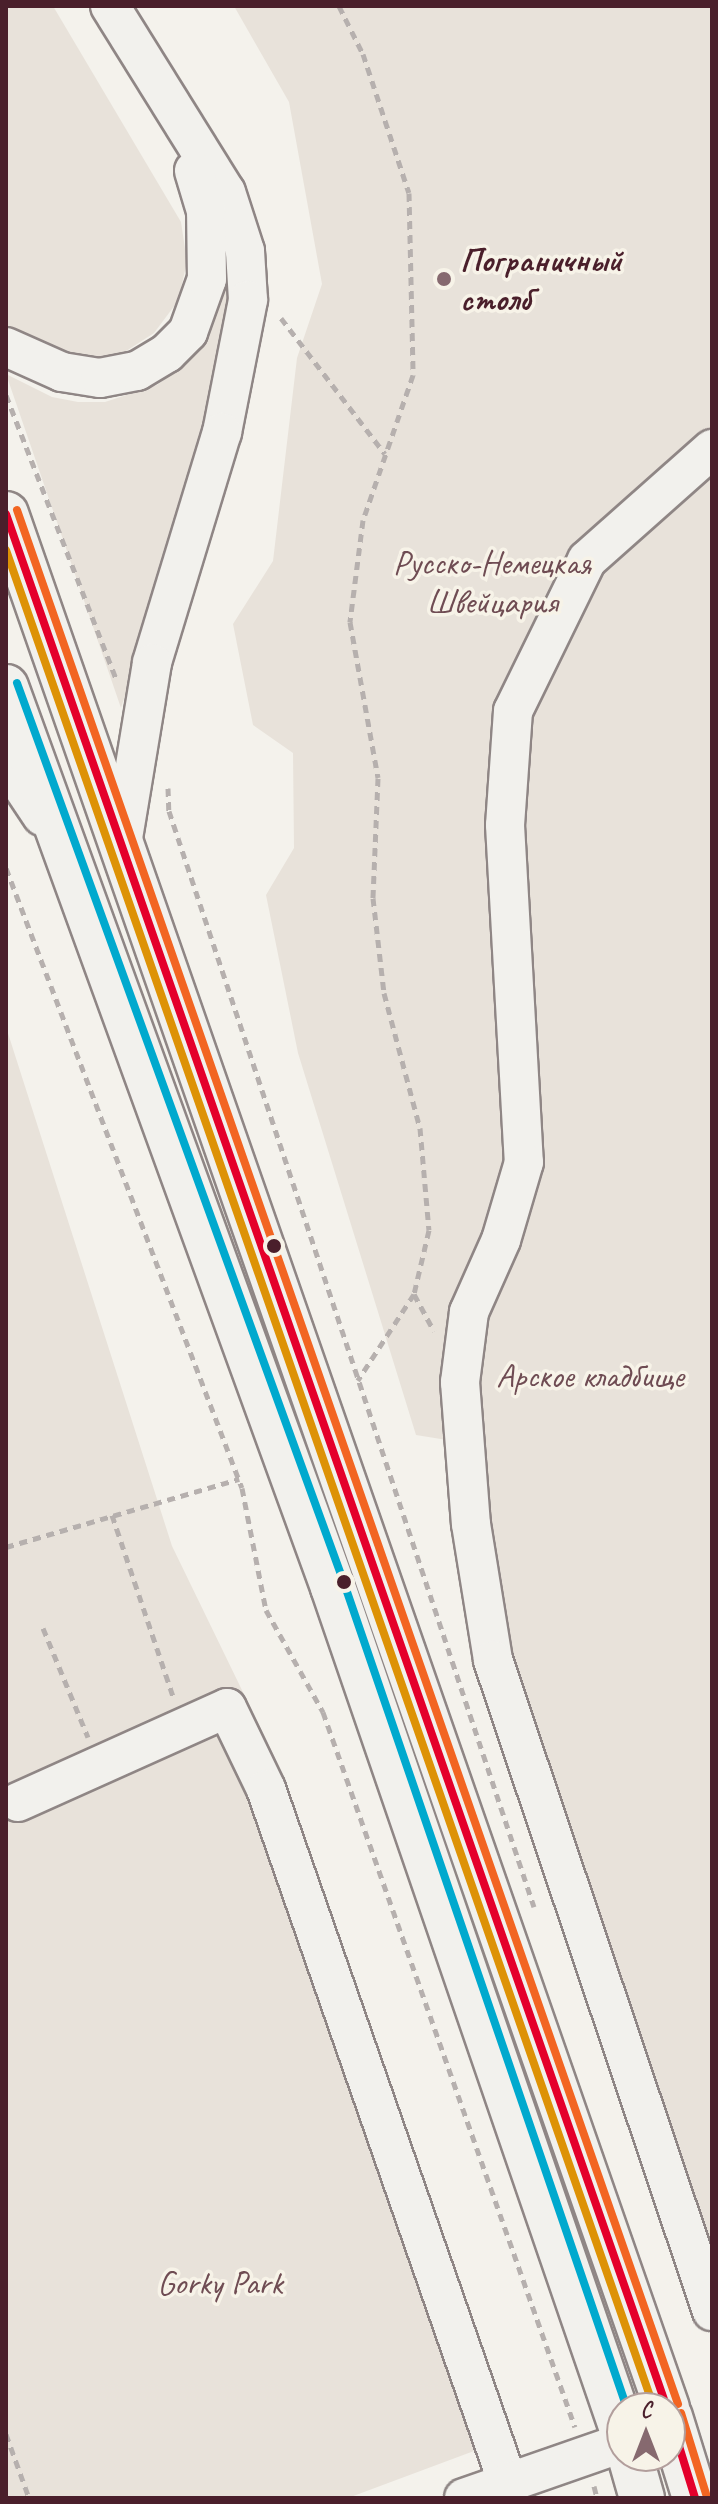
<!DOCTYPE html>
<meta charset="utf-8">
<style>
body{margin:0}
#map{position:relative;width:718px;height:2504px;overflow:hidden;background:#f4f2ec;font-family:Caveat,sans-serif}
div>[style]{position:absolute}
.green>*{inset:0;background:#e8e2da}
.path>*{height:5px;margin-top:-2.5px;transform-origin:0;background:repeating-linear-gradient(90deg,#b6b0ae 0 8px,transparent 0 14px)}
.roads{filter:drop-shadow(2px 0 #8f8685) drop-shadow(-2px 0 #8f8685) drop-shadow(0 2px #8f8685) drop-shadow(0 -2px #8f8685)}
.minor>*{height:38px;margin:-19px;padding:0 19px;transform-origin:19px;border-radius:19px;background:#f2f1ed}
.major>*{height:44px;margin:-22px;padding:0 22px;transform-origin:22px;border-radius:22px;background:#f2f1ed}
.bus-1>*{height:8px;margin:-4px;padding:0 4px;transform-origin:4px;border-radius:4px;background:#e4002b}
.bus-2>*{height:8px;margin:-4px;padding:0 4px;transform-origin:4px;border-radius:4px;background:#dd9206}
.bus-3>*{height:8px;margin:-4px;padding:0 4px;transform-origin:4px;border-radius:4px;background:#f26522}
.bus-4>*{height:8px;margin:-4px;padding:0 4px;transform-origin:4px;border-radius:4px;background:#00a9ce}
.dots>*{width:22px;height:22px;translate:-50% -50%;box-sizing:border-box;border:4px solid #f7f3e8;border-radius:50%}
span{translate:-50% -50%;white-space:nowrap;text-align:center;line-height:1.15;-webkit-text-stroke:7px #f7f3e8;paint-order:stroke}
.poi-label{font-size:34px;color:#4a1f2b;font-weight:700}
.left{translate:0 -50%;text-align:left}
.park-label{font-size:34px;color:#6f4c53}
.frame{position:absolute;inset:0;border:8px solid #4a1f2b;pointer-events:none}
.north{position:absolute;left:606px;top:2392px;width:80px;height:80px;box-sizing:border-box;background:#f7f3e8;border:2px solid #b29e9c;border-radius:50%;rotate:0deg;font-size:22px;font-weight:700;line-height:32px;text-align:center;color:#4a1f2b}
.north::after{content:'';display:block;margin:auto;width:28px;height:36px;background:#86696f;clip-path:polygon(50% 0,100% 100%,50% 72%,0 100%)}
</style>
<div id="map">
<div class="green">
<div style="clip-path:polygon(6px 6px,53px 6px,181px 222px,187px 262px,178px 301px,154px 333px,120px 355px,80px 361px,23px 341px,6px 325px)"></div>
<div style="clip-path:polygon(234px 6px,712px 6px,712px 2272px,501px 1658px,478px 1445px,416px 1435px,298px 1053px,266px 895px,294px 848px,293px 753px,253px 725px,233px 624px,273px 561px,297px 358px,322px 284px,289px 102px)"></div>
<div style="clip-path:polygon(226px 248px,232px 354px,121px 708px,6px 374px,52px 397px,78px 402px,105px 402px,157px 385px,179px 369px,212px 327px,227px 275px)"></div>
<div style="clip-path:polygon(6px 1027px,172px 1546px,274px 1756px,316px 1936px,482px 2448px,348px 2498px,6px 2498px)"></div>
</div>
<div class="path">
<div style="left:339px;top:6px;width:54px;rotate:63.4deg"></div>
<div style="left:363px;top:54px;width:146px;rotate:71.7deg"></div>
<div style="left:409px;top:193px;width:182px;rotate:88.7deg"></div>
<div style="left:413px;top:375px;width:153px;rotate:109deg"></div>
<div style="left:363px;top:520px;width:103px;rotate:97.3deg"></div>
<div style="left:350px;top:622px;width:158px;rotate:79.8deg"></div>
<div style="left:378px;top:778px;width:120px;rotate:92.4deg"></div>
<div style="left:373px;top:898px;width:96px;rotate:83.4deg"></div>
<div style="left:384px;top:993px;width:140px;rotate:75.1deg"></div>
<div style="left:420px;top:1128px;width:102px;rotate:85deg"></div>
<div style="left:429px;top:1230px;width:66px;rotate:103.2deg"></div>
<div style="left:414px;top:1294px;width:103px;rotate:123.1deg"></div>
<div style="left:281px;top:318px;width:171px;rotate:52.6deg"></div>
<div style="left:6px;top:395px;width:304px;rotate:68.8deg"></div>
<div style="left:168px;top:788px;width:23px;rotate:88deg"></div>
<div style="left:169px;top:811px;width:1155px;rotate:71.58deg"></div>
<div style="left:6px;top:868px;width:663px;rotate:69.16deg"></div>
<div style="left:242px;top:1488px;width:124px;rotate:78.9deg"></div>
<div style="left:266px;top:1610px;width:117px;rotate:60.8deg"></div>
<div style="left:323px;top:1712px;width:758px;rotate:70.59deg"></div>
<div style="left:414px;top:1294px;width:42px;rotate:61.6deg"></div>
<div style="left:112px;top:1515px;width:191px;rotate:71.4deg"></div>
<div style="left:6px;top:1547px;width:243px;rotate:-16.3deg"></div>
<div style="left:43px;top:1628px;width:118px;rotate:67.6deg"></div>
<div style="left:6px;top:2434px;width:68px;rotate:70.2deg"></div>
<div style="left:594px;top:2486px;width:12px;rotate:76deg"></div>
</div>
<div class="roads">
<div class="minor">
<div style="left:110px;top:6px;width:219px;rotate:58.1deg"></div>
<div style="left:226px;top:192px;width:62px;rotate:72.1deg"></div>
<div style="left:245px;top:251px;width:49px;rotate:86.5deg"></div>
<div style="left:248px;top:300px;width:135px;rotate:101.1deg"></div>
<div style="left:222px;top:432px;width:241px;rotate:106.9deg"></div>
<div style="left:152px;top:663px;width:177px;rotate:99.4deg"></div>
<div style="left:6px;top:347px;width:61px;rotate:24.1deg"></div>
<div style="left:62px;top:372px;width:38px;rotate:9deg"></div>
<div style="left:100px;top:378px;width:38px;rotate:-11deg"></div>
<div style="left:137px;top:371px;width:35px;rotate:-31deg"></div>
<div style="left:167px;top:353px;width:30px;rotate:-45deg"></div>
<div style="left:188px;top:332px;width:56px;rotate:-70.3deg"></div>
<div style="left:207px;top:279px;width:68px;rotate:-90.8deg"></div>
<div style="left:206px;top:211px;width:42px;rotate:-106.7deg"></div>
<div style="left:712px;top:449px;width:167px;rotate:138.4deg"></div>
<div style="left:587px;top:560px;width:168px;rotate:116.1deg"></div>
<div style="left:513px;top:711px;width:114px;rotate:94deg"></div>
<div style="left:505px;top:825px;width:338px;rotate:86.8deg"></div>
<div style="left:524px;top:1162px;width:81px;rotate:106.4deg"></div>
<div style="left:501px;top:1240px;width:79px;rotate:114deg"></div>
<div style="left:469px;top:1312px;width:71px;rotate:97.3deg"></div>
<div style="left:460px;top:1382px;width:142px;rotate:85.6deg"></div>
<div style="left:471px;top:1524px;width:138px;rotate:80.8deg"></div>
<div style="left:493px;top:1660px;width:687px;rotate:71.41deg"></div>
<div style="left:6px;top:762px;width:65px;rotate:56.3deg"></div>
<div style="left:18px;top:1802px;width:229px;rotate:-24.2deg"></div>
<div style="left:227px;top:1708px;width:90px;rotate:64.3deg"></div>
<div style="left:266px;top:1789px;width:735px;rotate:70.78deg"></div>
<div style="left:464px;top:2498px;width:167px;rotate:-19.2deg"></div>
</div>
<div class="major">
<div style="left:6px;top:514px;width:2006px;rotate:70.76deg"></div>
<div style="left:6px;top:687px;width:958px;rotate:70.03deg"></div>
<div style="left:333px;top:1587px;width:890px;rotate:71.06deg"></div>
<div style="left:670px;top:2417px;width:85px;rotate:72.8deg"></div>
<div style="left:630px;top:2456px;width:44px;rotate:74.1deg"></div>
</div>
</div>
<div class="bus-1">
<div style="left:6px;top:514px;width:2006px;rotate:70.76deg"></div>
<div style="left:670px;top:2417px;width:85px;rotate:72.8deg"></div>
</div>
<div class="bus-2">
<div style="left:6px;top:550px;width:1968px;rotate:70.77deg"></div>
</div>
<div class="bus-3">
<div style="left:17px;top:510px;width:2006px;rotate:70.76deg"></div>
<div style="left:681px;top:2413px;width:85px;rotate:72.8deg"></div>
</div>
<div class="bus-4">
<div style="left:17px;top:683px;width:958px;rotate:70.03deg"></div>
<div style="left:344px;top:1583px;width:872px;rotate:71.07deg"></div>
</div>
<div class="dots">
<div style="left:444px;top:279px;background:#86696f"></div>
<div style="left:274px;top:1246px;background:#4a1f2b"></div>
<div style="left:344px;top:1582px;background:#4a1f2b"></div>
</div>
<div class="poi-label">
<span class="left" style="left:460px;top:279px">Пограничный<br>столб</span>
</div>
<div class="park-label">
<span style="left:492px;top:582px">Русско-Немецкая<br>Швейцария</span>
<span style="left:590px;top:1376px">Арское кладбище</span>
<span style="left:220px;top:2283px">Gorky Park</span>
</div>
<div class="frame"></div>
<div class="north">С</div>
</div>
